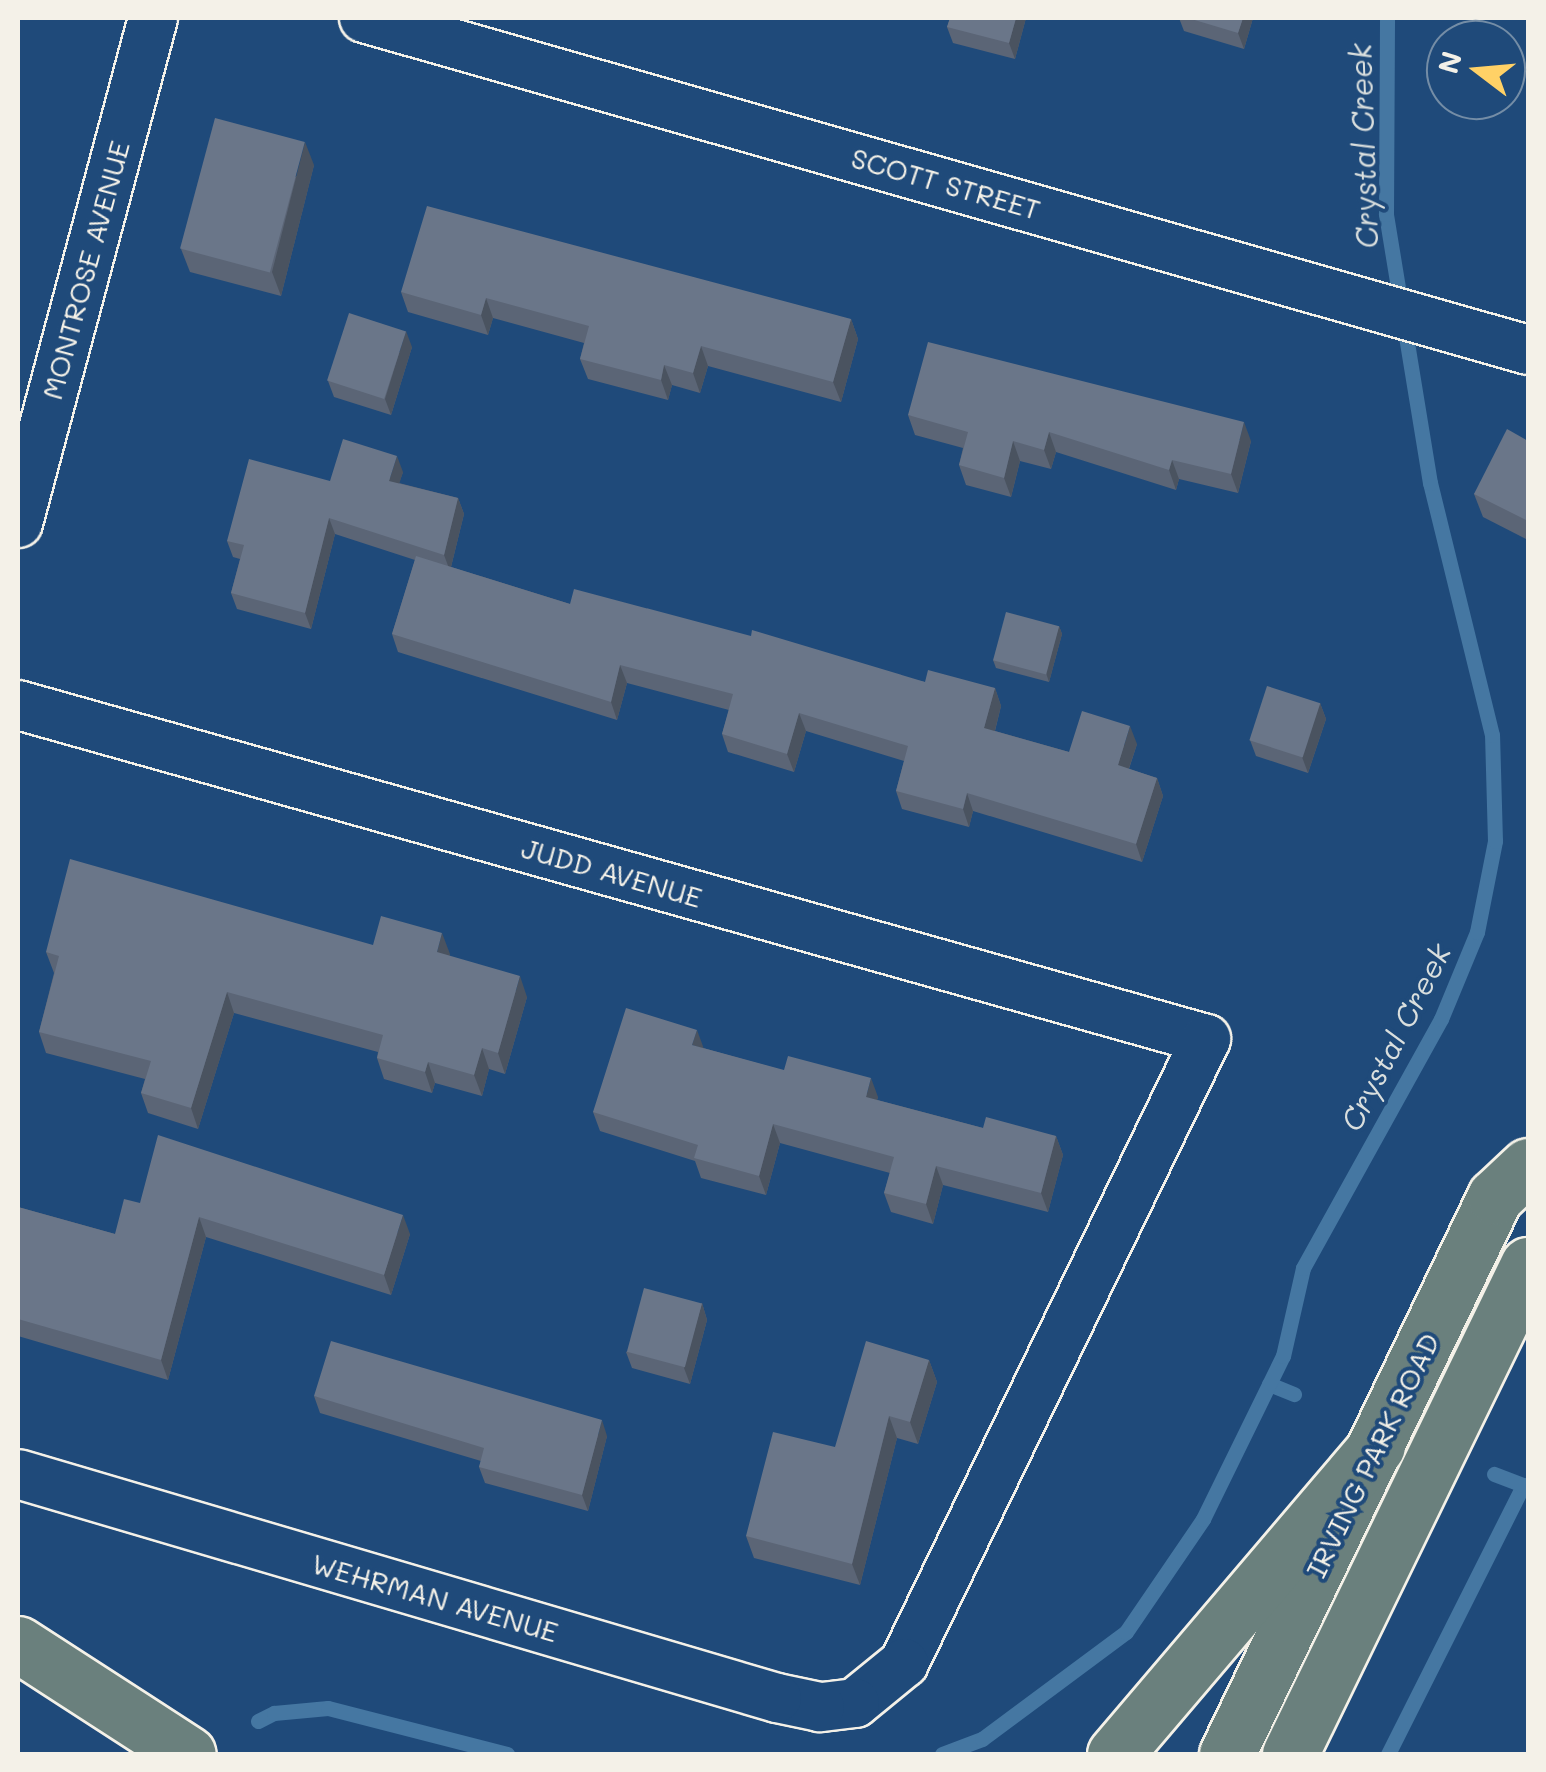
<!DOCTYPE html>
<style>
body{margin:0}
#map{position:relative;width:1546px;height:1772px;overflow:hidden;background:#1f4a7a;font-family:Mali,sans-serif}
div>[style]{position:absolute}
.stream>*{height:15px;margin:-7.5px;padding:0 7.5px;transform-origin:7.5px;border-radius:7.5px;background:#4577a2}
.roads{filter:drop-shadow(2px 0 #f4f1e8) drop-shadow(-2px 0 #f4f1e8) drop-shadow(0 2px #f4f1e8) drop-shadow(0 -2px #f4f1e8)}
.minor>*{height:48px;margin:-24px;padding:0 24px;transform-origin:24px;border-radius:24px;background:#1f4a7a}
.major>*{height:55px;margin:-27.5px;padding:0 27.5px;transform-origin:27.5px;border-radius:27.5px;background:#6a807d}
.highway>*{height:55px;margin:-27.5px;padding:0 27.5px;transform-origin:27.5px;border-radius:27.5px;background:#6a807d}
.wall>*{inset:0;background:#5b6576}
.shaded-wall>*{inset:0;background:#4a5360}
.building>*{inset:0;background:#6a7689;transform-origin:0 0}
span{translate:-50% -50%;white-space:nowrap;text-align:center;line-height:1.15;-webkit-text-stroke:8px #1f4a7a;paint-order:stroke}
.street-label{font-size:28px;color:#f4f1e8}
.water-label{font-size:30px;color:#dadfde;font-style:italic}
.frame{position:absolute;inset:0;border:20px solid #f4f1e8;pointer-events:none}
.north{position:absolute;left:1426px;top:20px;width:100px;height:100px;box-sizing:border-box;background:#1f4a7a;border:2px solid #748da6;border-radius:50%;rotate:286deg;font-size:28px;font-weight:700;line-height:40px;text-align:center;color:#f4f1e8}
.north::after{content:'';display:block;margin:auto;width:35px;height:45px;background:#ffd166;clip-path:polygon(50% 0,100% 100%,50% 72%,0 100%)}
</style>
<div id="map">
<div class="stream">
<div style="left:1269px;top:1384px;width:27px;rotate:22deg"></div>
<div style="left:258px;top:1721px;width:18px;rotate:-27deg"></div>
<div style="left:274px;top:1713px;width:54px;rotate:-5.3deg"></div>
<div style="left:328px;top:1708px;width:185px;rotate:14.4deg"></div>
<div style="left:942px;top:1754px;width:43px;rotate:-20.6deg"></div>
<div style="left:982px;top:1739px;width:179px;rotate:-36.6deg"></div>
<div style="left:1126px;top:1632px;width:137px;rotate:-55.7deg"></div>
<div style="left:1203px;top:1519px;width:182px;rotate:-63.9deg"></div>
<div style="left:1283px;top:1356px;width:90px;rotate:-77.2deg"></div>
<div style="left:1303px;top:1268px;width:285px;rotate:-61deg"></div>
<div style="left:1441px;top:1019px;width:94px;rotate:-67.5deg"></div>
<div style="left:1477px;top:932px;width:93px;rotate:-78.8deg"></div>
<div style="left:1495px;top:841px;width:106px;rotate:-91.6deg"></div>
<div style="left:1492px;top:735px;width:260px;rotate:-103.8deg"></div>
<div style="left:1430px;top:483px;width:273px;rotate:-99.3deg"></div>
<div style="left:1386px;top:214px;width:196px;rotate:-89.7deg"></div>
<div style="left:1388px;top:1754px;width:301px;rotate:-63.3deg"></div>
<div style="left:1523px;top:1485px;width:31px;rotate:-159deg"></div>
</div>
<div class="roads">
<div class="minor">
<div style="left:364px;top:18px;width:1210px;rotate:15.92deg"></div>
<div style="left:18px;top:523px;width:523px;rotate:-75.03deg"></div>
<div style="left:18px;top:705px;width:1234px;rotate:15.7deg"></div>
<div style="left:1206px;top:1039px;width:693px;rotate:115.83deg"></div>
<div style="left:904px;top:1663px;width:63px;rotate:140.8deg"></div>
<div style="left:855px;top:1703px;width:35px;rotate:173deg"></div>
<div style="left:820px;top:1707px;width:44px;rotate:-168.2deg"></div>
<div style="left:777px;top:1698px;width:791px;rotate:-163.56deg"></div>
</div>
<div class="major">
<div style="left:1227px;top:1754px;width:618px;rotate:-64.31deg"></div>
<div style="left:1495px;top:1197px;width:45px;rotate:-43.2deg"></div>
<div style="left:1290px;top:1754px;width:544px;rotate:-64.05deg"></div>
</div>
<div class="highway">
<div style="left:18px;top:1644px;width:202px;rotate:32.9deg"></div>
<div style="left:1115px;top:1754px;width:404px;rotate:-49.6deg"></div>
</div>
</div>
<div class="wall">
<div style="clip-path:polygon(950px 18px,1026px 18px,1015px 59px,953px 43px,947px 27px)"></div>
<div style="clip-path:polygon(1179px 18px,1253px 18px,1244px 49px,1184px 31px)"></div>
<div style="clip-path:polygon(314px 165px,281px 296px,190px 272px,181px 249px)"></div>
<div style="clip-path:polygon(401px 292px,851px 319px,858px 339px,841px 402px,708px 366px,700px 393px,672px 385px,668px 400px,588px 379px,580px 359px,584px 343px,493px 318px,488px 335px,408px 312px)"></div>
<div style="clip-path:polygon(412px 347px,391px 415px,334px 397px,328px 381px)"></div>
<div style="clip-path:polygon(908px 415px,1251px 441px,1238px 493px,1179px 479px,1176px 490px,1056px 452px,1051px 469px,1020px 461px,1011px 497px,966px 485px,959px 465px,963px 448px,915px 435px)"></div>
<div style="clip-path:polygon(1528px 441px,1528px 540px,1483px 517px,1474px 494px)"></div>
<div style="clip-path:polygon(403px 472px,399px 483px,458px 498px,464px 514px,451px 567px,570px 604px,925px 682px,995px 688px,1001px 706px,995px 731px,1069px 752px,1137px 744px,1129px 769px,1157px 778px,1163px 796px,1142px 862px,973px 811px,969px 827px,902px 809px,896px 791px,904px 761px,806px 731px,794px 772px,728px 752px,722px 734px,729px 710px,627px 683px,617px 720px,398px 652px,392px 634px,415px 560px,335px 534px,311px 629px,237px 609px,231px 593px,240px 559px,233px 557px,227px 541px)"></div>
<div style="clip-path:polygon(1059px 626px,1062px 634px,1049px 682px,996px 668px,993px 660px)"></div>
<div style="clip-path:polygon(1320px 703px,1326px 719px,1308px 773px,1256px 756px,1250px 740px)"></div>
<div style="clip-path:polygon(373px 945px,450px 954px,449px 956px,527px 997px,505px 1074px,489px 1069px,482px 1096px,435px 1083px,432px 1093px,384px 1079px,377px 1058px,378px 1052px,234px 1013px,198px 1129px,148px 1113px,141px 1093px,145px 1079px,46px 1053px,39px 1032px,54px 973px,46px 952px)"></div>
<div style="clip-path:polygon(703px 1048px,878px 1097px,877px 1100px,983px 1128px,1056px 1136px,1063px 1155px,1048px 1212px,943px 1185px,933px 1224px,891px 1212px,884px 1193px,890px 1173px,780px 1143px,766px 1195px,701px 1178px,695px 1161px,600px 1131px,593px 1112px)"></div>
<div style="clip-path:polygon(140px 1203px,410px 1234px,391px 1295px,206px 1237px,168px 1380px,18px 1336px,18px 1207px,115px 1234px)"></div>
<div style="clip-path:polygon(702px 1303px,707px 1320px,690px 1384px,632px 1368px,626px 1352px)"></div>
<div style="clip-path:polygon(929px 1360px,937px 1382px,918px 1444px,897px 1438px,860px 1585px,754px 1558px,746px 1536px,835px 1447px)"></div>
<div style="clip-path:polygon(314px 1396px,607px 1436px,588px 1511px,485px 1483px,479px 1467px,481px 1461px,320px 1413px)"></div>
</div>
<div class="shaded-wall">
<div style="clip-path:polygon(1016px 18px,1026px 18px,1015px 59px,1009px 43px)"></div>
<div style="clip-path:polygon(1243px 18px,1253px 18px,1244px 49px,1238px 33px)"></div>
<div style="clip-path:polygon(305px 142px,314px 165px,281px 296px,272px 272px)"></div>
<div style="clip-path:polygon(486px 298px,493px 318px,488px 335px,481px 315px)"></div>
<div style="clip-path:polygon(851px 319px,858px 339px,841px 402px,833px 382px)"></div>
<div style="clip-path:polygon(406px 331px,412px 347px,391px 415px,385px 399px)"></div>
<div style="clip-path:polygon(701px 346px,708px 366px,700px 393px,693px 373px)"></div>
<div style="clip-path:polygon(664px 365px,672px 385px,668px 400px,661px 380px)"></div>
<div style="clip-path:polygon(1244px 422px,1251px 441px,1238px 493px,1231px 474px)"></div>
<div style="clip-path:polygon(1049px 432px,1056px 452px,1051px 469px,1044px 450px)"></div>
<div style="clip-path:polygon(1013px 441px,1020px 461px,1011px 497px,1004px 478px)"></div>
<div style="clip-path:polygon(397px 456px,403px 472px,395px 497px,389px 481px)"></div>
<div style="clip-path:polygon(1172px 460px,1179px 479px,1176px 490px,1169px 470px)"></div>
<div style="clip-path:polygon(458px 498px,464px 514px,450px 571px,444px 555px)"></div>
<div style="clip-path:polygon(329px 518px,335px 534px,311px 629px,305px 613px)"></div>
<div style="clip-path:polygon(1059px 626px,1062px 634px,1049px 682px,1046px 673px)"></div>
<div style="clip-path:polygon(620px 665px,627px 683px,617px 720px,611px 702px)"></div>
<div style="clip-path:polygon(995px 688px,1001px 706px,991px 746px,984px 728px)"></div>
<div style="clip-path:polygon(1320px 703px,1326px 719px,1308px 773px,1302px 757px)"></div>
<div style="clip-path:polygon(799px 713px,806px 731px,794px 772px,787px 754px)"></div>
<div style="clip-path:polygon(1130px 726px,1137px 744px,1124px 783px,1118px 765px)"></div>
<div style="clip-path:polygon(1157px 778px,1163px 796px,1142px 862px,1136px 844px)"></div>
<div style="clip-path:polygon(967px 793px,973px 811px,969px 827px,963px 809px)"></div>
<div style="clip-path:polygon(442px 933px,450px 954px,444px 973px,437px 952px)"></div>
<div style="clip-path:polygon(520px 976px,527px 997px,505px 1074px,498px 1053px)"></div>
<div style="clip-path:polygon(227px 992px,234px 1013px,198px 1129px,191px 1108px)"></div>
<div style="clip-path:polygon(697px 1030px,704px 1049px,692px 1045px)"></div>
<div style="clip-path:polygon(482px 1048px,489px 1069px,482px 1096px,474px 1075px)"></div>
<div style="clip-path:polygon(428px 1062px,435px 1083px,432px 1093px,425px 1072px)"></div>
<div style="clip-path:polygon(871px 1078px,878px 1097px,873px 1116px,866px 1097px)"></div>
<div style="clip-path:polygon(773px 1124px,780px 1143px,766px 1195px,759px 1176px)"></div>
<div style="clip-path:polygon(1056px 1136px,1063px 1155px,1048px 1212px,1041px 1193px)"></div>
<div style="clip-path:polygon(936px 1166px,943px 1185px,933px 1224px,926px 1204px)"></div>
<div style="clip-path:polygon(403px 1215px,410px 1234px,391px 1295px,384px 1275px)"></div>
<div style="clip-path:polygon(199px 1217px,206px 1237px,168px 1380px,161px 1360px)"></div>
<div style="clip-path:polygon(702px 1303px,707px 1320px,690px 1384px,684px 1368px)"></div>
<div style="clip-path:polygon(929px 1360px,937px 1382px,918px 1444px,910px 1422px)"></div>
<div style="clip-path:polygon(889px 1416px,897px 1438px,860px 1585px,852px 1564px)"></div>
<div style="clip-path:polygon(602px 1420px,607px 1436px,588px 1511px,582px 1495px)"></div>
</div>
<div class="building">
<div style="clip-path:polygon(950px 18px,1016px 18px,1009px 43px,947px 27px)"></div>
<div style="clip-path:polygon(1188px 18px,1243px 18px,1238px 33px)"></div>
<div style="left:215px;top:118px;width:93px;height:135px;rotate:15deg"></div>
<div style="clip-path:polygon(427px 206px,851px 319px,833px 382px,701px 346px,693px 373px,664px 365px,661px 380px,580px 359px,589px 326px,486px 298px,481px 315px,401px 292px)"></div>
<div style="left:349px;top:313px;width:60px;height:71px;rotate:18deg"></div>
<div style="clip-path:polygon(928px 342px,1244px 422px,1231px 474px,1172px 460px,1169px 470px,1049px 432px,1044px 450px,1013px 441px,1004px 478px,959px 465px,968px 432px,908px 415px)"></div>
<div style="clip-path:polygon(1507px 429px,1528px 441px,1528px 521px,1474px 494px)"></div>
<div style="clip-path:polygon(343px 439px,397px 456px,389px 481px,458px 498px,444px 555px,329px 518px,305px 613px,231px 593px,244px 545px,227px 541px,249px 459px,330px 481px)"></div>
<div style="clip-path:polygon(416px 556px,570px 604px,574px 589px,751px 636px,752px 630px,925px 682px,928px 670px,995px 688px,984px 728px,1069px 752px,1082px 711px,1130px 726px,1118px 765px,1157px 778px,1136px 844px,967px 793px,963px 809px,896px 791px,908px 746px,799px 713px,787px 754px,722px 734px,733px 694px,620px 665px,611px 702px,392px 634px)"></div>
<div style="left:1006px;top:612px;width:55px;height:50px;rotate:15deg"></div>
<div style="left:1267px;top:686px;width:56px;height:57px;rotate:18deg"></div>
<div style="clip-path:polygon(70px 859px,373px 945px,381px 916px,442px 933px,437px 952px,520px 976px,498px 1053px,482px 1048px,474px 1075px,428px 1062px,425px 1072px,377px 1058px,383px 1035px,227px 992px,191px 1108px,141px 1093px,151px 1061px,39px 1032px,59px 956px,46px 952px)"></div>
<div style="clip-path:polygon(626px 1008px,697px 1030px,692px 1045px,784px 1070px,788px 1056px,871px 1078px,866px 1097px,983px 1128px,986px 1117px,1056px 1136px,1041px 1193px,936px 1166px,926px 1204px,884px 1193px,894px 1157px,773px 1124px,759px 1176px,694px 1158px,698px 1145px,593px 1112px)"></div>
<div style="clip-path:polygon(158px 1135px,403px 1215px,384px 1275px,199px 1217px,161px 1360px,18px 1319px,18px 1207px,115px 1234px,124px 1199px,140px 1203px)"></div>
<div style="left:644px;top:1288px;width:60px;height:66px;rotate:15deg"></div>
<div style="clip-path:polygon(331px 1341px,602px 1420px,582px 1495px,479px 1467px,484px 1448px,314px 1396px)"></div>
<div style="clip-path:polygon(866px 1341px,929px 1360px,910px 1422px,889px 1416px,852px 1564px,746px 1536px,773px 1432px,835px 1447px)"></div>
</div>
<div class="street-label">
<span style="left:946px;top:183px;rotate:16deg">SCOTT STREET</span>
<span style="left:85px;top:270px;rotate:-75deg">MONTROSE AVENUE</span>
<span style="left:612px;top:872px;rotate:16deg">JUDD AVENUE</span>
<span style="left:1372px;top:1455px;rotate:-64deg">IRVING PARK ROAD</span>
<span style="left:435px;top:1597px;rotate:16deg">WEHRMAN AVENUE</span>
</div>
<div class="water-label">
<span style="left:1363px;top:146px;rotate:-92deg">Crystal Creek</span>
<span style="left:1395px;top:1037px;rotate:-63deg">Crystal Creek</span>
</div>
<div class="frame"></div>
<div class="north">N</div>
</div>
